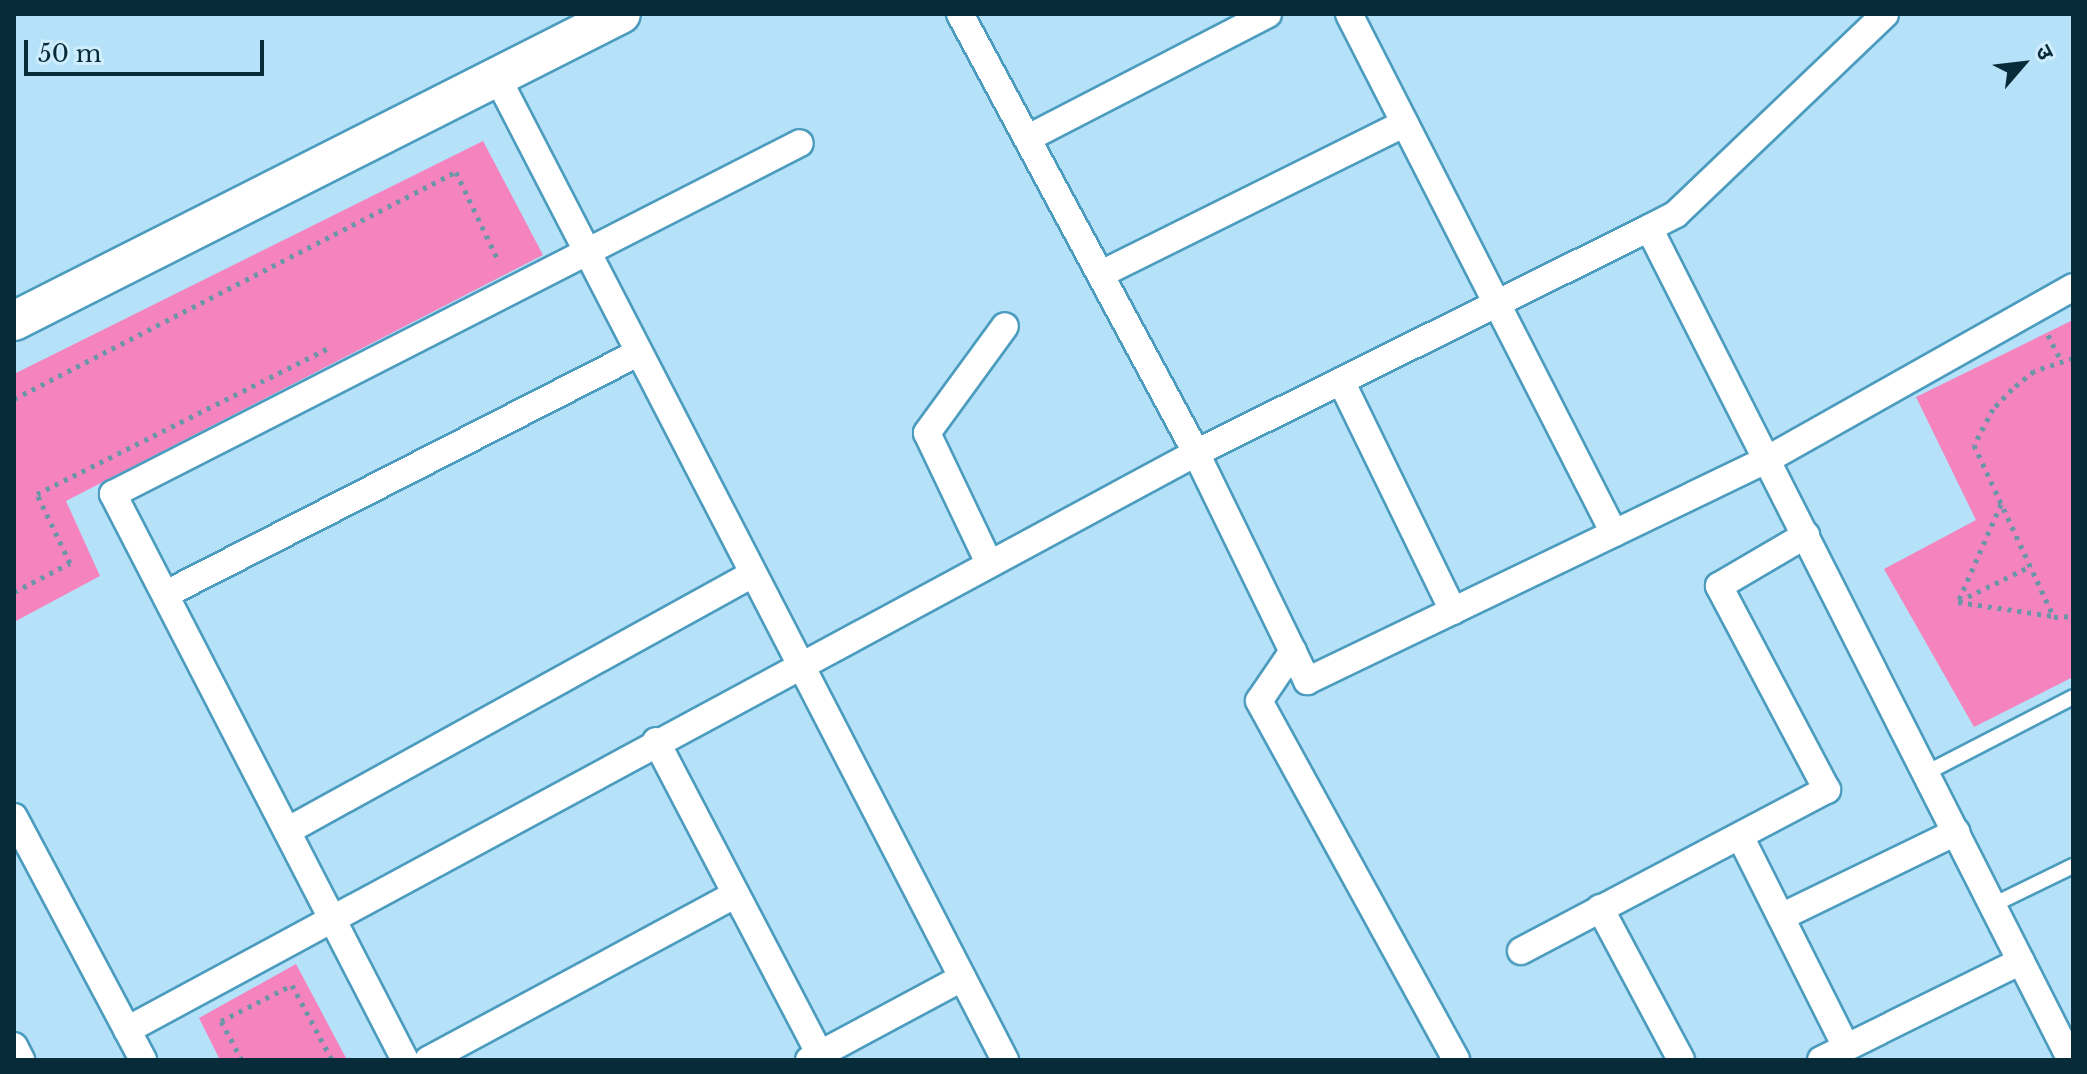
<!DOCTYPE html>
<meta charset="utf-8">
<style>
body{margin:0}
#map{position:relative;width:2087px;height:1074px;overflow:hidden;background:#b5e2f8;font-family:"Libre Baskerville","Noto Sans Devanagari",serif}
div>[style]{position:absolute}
.green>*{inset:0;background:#f583be}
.path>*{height:5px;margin-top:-2.5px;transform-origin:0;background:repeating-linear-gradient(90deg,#6c95a8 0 4px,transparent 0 10px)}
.roads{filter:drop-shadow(2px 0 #4c9cbf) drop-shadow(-2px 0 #4c9cbf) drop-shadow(0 2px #4c9cbf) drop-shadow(0 -2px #4c9cbf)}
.lane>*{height:14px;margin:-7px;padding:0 7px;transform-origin:7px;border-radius:7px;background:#fff}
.street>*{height:26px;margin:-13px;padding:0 13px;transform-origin:13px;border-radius:13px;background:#fff}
.secondary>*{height:38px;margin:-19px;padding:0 19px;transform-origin:19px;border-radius:19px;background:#fff}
span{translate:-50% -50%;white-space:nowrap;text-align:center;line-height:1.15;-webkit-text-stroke:6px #cfedfc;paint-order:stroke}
.frame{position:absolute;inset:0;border:16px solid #072b39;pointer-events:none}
.north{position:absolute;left:1983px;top:24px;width:80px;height:80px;-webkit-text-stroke:6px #cfedfc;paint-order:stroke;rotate:62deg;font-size:22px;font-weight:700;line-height:32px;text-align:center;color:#072b39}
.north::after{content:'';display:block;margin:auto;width:28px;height:36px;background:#072b39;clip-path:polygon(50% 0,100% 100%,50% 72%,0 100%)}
.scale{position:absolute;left:24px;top:40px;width:240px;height:36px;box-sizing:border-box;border:4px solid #072b39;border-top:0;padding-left:10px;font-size:24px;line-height:28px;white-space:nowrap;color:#072b39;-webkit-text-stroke:6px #cfedfc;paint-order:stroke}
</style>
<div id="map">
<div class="green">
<div style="clip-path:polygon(483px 141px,543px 255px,66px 501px,100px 576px,14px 622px,14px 374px)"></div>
<div style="clip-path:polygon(2073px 320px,2073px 677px,1974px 727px,1884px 569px,1976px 520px,1916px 397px)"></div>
<div style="clip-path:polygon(296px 964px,347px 1060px,220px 1060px,199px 1018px)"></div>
</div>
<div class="path">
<div style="left:2048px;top:335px;width:28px;rotate:63deg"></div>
<div style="left:2073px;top:358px;width:41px;rotate:161.6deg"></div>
<div style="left:2034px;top:371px;width:28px;rotate:141deg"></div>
<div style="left:2012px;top:389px;width:28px;rotate:134deg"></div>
<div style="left:1993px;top:409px;width:41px;rotate:117.8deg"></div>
<div style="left:1974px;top:445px;width:190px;rotate:65.1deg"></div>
<div style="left:2054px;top:617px;width:19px;rotate:-3deg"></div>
<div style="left:14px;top:399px;width:497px;rotate:-27.2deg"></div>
<div style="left:456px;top:172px;width:100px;rotate:64.5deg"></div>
<div style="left:2001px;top:504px;width:107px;rotate:113.7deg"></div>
<div style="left:1958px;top:602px;width:96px;rotate:8.4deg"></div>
<div style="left:14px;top:592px;width:63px;rotate:-27.4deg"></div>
<div style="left:70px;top:563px;width:76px;rotate:-115.6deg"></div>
<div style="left:37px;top:494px;width:326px;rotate:-26.6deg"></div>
<div style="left:1959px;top:601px;width:80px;rotate:-25.9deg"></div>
<div style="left:242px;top:1060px;width:44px;rotate:-118.3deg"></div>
<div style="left:221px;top:1021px;width:80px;rotate:-26.9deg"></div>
<div style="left:292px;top:985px;width:85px;rotate:61.9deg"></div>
</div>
<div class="roads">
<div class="lane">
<div style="left:1926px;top:773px;width:165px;rotate:-27.3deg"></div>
<div style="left:1993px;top:905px;width:89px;rotate:-26deg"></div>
</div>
<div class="street">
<div style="left:960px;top:14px;width:498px;rotate:61.7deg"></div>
<div style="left:1196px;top:453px;width:254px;rotate:64deg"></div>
<div style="left:1307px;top:681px;width:512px;rotate:-25.71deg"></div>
<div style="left:1768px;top:459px;width:350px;rotate:-29.4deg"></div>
<div style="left:1349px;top:14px;width:583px;rotate:62.95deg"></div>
<div style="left:497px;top:77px;width:1107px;rotate:62.67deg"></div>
<div style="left:1028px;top:138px;width:270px;rotate:-27.3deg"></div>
<div style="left:1649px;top:228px;width:30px;rotate:-27deg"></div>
<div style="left:1676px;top:214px;width:289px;rotate:-43.7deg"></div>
<div style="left:1101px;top:274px;width:339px;rotate:-26.4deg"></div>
<div style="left:1341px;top:381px;width:256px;rotate:64deg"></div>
<div style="left:989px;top:563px;width:144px;rotate:-115.5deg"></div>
<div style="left:927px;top:433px;width:132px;rotate:-53.9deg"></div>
<div style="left:166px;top:594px;width:530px;rotate:-27.05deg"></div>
<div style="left:1293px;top:651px;width:60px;rotate:124.2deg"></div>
<div style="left:1259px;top:701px;width:409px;rotate:61.2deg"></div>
<div style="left:656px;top:741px;width:360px;rotate:62.4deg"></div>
<div style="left:14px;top:817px;width:275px;rotate:62deg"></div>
<div style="left:287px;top:831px;width:530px;rotate:-28.89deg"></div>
<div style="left:1740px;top:836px;width:236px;rotate:63.3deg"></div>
<div style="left:1600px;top:908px;width:172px;rotate:61.9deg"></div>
<div style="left:1781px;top:917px;width:195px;rotate:-25.9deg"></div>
<div style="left:1521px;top:951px;width:346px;rotate:-27.8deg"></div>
<div style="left:1827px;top:790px;width:231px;rotate:-117.9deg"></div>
<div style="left:1719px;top:586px;width:101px;rotate:-30.4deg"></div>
<div style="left:127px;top:1030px;width:1215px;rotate:-28.36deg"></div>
<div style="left:1196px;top:453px;width:506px;rotate:-26.41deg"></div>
<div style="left:1649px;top:228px;width:933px;rotate:63.11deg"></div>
<div style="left:14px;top:1046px;width:16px;rotate:63deg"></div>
<div style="left:405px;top:1060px;width:637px;rotate:-117.29deg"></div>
<div style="left:113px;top:494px;width:771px;rotate:-27.06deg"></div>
<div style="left:428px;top:1060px;width:349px;rotate:-28.3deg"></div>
<div style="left:809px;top:1060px;width:174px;rotate:-28.2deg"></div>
<div style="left:1821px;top:1060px;width:223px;rotate:-26.3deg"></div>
</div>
<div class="secondary">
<div style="left:14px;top:321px;width:680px;rotate:-26.83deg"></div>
</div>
</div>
<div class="frame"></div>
<div class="north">उ</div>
<div class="scale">50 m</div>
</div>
